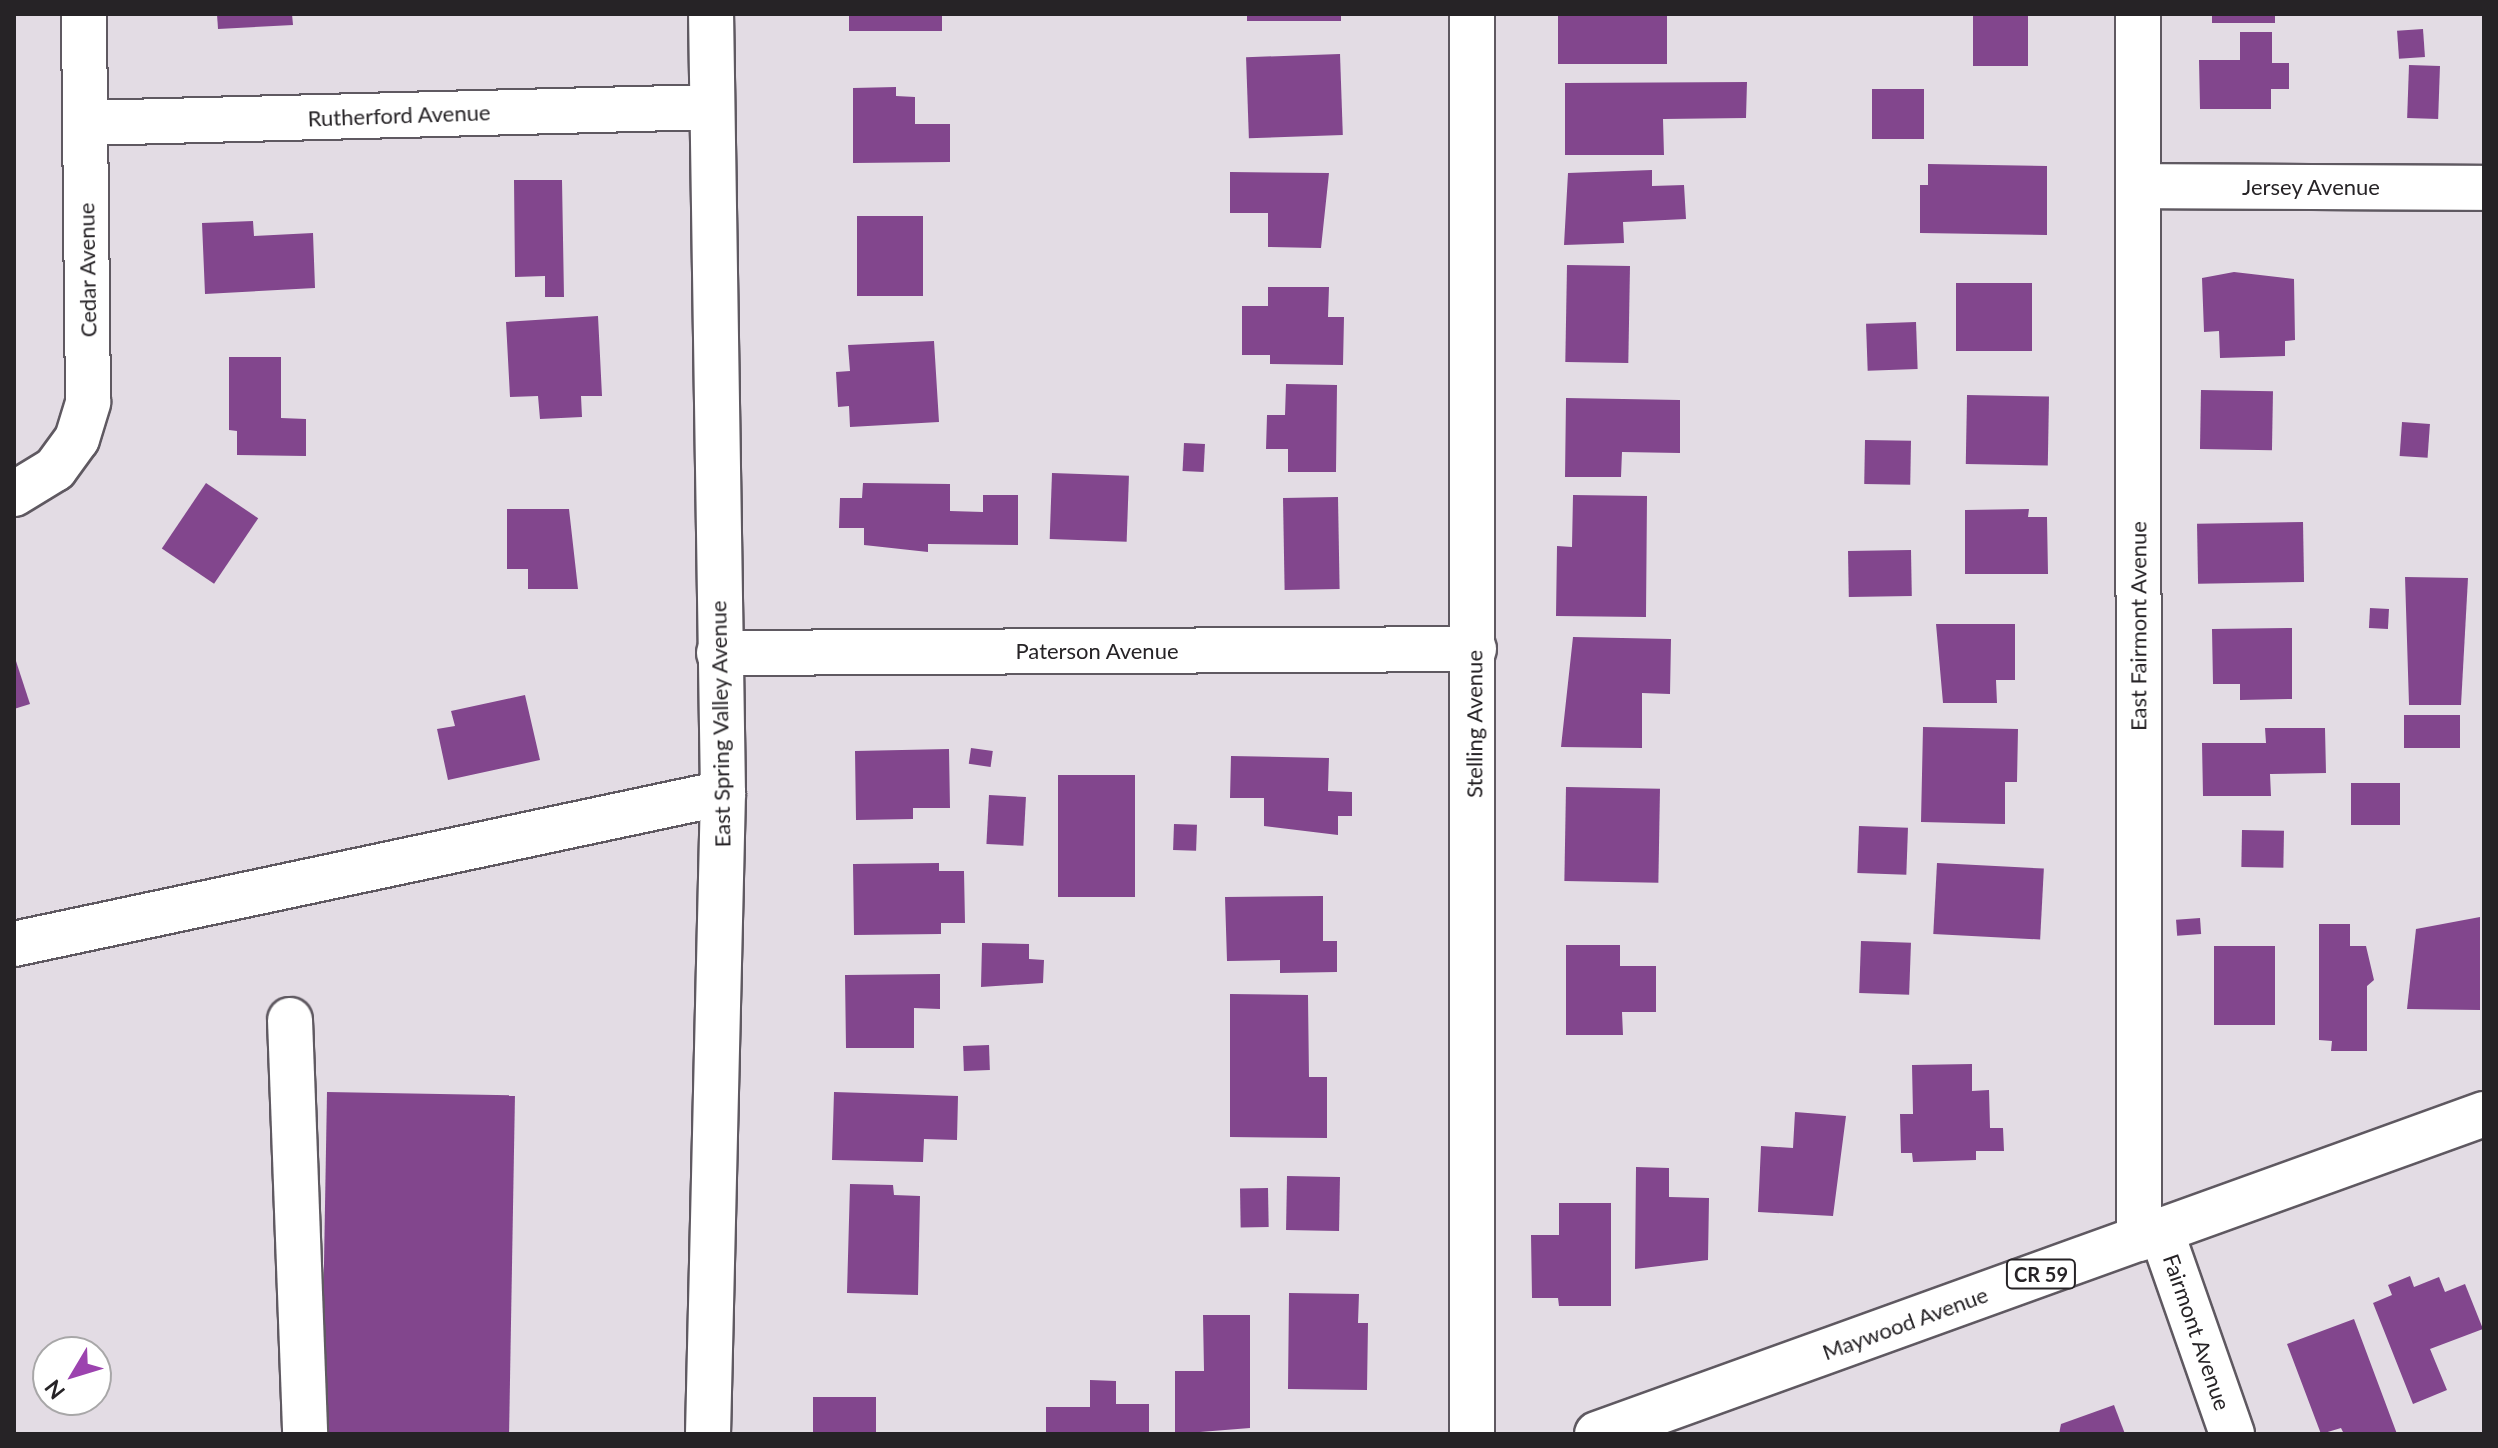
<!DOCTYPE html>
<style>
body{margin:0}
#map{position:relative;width:2498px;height:1448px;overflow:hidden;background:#e3dce4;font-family:Lato,sans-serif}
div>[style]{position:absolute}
.building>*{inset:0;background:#82468d;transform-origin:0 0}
.roads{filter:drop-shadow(2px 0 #5f5961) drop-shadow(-2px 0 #5f5961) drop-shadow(0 2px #5f5961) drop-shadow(0 -2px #5f5961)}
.minor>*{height:44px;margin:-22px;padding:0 22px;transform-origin:22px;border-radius:22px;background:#fff}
.major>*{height:44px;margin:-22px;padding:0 22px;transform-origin:22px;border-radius:22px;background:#fff}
span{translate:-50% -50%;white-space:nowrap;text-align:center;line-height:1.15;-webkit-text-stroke:8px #fff;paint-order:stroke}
.shield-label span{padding:2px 6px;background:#fff;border:2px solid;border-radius:6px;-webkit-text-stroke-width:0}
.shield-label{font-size:20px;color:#262326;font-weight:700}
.street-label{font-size:22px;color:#262326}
.frame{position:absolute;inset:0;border:16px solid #262326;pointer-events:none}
.north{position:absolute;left:32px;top:1336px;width:80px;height:80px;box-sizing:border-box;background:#fff;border:2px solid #a8a7a8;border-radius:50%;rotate:232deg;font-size:22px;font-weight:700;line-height:32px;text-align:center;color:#262326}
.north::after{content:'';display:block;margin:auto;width:28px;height:36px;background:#9c43af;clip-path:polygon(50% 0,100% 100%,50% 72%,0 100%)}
</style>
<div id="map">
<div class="building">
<div style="clip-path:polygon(217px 14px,292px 14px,293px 25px,218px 29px)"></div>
<div style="left:849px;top:14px;width:93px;height:17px"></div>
<div style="left:1247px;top:14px;width:94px;height:7px"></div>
<div style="left:1558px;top:14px;width:109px;height:50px"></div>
<div style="left:1973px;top:14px;width:55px;height:52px"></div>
<div style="left:2212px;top:14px;width:63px;height:9px"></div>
<div style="left:2423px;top:29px;width:28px;height:26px;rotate:86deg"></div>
<div style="clip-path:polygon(2240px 32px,2272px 32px,2272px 63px,2289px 63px,2289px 89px,2271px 89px,2271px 109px,2200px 109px,2199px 60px,2240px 60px)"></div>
<div style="left:1340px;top:54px;width:81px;height:94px;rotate:88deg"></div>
<div style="left:2409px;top:65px;width:31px;height:53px;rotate:2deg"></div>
<div style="clip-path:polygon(1747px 82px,1746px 118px,1663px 119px,1664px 155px,1565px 155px,1565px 83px)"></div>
<div style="clip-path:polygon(896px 87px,896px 96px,915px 97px,915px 124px,950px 124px,950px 162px,853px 163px,853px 88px)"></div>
<div style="left:1872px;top:89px;width:52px;height:50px"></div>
<div style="clip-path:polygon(1928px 164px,2047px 166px,2047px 235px,1920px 233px,1920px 185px,1928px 185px)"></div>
<div style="clip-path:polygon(1652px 170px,1652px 186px,1684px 185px,1686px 219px,1623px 222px,1624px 243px,1564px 245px,1568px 173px)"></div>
<div style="clip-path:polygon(1230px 172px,1329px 173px,1321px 248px,1268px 247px,1268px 213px,1230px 213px)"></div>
<div style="clip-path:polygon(514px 180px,562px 180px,564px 297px,545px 297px,545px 276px,515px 277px)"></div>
<div style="left:857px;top:216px;width:66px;height:80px"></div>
<div style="clip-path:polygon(253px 221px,254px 236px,313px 233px,315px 288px,205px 294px,202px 223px)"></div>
<div style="left:1567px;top:265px;width:63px;height:97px;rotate:1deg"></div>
<div style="clip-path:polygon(2234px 272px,2294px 279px,2295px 340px,2285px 341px,2285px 356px,2220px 358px,2219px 331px,2204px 332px,2202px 278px)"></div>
<div style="left:1956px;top:283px;width:76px;height:68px"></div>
<div style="clip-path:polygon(1268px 287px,1329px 287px,1328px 317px,1344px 317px,1343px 365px,1270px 364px,1270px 355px,1242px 355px,1242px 306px,1268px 306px)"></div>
<div style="clip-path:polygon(598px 316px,602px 396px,581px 396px,582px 417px,540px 419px,538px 396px,510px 397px,506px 322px)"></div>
<div style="left:1916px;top:322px;width:47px;height:50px;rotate:88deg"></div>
<div style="clip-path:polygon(934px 341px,939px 422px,850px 427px,849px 406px,838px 407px,836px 372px,850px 371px,848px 345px)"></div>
<div style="clip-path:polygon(229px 357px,281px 357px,281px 418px,306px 419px,306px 456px,237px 455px,237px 431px,229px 430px)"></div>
<div style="clip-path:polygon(1286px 384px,1337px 385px,1336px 472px,1288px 472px,1288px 449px,1266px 449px,1267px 415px,1285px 415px)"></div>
<div style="left:2201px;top:390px;width:72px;height:59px;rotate:1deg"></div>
<div style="left:1967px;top:395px;width:82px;height:69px;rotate:1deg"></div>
<div style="clip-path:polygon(1566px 398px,1680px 400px,1680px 453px,1622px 452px,1621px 477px,1565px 477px)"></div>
<div style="left:2402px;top:422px;width:28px;height:34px;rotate:4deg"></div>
<div style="left:1865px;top:440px;width:46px;height:44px;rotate:1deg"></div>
<div style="left:1184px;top:443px;width:21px;height:28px;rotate:3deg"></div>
<div style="left:1052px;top:473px;width:77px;height:66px;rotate:2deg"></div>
<div style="left:206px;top:483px;width:63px;height:79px;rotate:34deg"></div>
<div style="clip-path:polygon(863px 483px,950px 484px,950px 511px,983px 512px,983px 495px,1018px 495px,1018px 545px,928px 544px,928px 552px,864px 545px,864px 528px,839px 528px,840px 498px,862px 498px)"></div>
<div style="clip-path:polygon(1573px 495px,1647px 496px,1646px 617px,1556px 616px,1557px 546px,1572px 547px)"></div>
<div style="left:1338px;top:497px;width:92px;height:55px;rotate:89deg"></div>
<div style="clip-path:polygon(507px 509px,569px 509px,578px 589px,528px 589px,528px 569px,507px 569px)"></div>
<div style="clip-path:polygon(2029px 509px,2028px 517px,2047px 517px,2048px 574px,1965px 574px,1965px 510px)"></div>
<div style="left:2303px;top:522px;width:60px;height:106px;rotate:89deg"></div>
<div style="left:1911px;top:550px;width:46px;height:63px;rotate:89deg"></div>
<div style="clip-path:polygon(2405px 577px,2468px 578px,2461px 705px,2409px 705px)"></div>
<div style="left:2370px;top:608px;width:19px;height:20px;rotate:3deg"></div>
<div style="clip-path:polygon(1936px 624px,2015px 624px,2015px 680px,1996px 680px,1997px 703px,1943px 703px)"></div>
<div style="clip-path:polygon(2292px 628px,2292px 699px,2240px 700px,2240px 684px,2213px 684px,2212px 629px)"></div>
<div style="clip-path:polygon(1573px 637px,1671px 639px,1670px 694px,1642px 693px,1642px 748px,1561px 747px)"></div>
<div style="clip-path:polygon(14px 655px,30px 704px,14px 709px)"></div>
<div style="clip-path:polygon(525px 695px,540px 760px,448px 780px,437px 729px,455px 726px,451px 711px)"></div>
<div style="left:2404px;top:715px;width:56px;height:33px"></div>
<div style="clip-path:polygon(1923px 727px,2018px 729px,2017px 782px,2005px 782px,2005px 824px,1921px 822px)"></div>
<div style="clip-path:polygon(2265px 728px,2325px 728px,2326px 773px,2270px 774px,2271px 796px,2203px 796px,2202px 743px,2266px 743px)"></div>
<div style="left:971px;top:748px;width:22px;height:16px;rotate:8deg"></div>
<div style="clip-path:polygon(949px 749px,950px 808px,913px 808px,913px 819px,856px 820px,855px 751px)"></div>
<div style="clip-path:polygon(1231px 756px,1329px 758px,1328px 791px,1352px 792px,1352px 816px,1338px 816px,1338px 835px,1264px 826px,1264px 798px,1230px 798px)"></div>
<div style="left:1058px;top:775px;width:77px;height:122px"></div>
<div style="left:2351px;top:783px;width:49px;height:42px"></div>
<div style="left:1566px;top:787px;width:94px;height:94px;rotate:1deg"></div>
<div style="left:989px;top:795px;width:37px;height:49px;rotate:3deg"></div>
<div style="left:1174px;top:824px;width:23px;height:26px;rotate:2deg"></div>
<div style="left:1859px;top:826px;width:49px;height:47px;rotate:2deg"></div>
<div style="left:2242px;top:830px;width:42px;height:37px;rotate:1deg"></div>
<div style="clip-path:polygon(939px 863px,939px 871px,964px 871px,965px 923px,941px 923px,941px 934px,854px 935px,853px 864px)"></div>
<div style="left:1937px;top:863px;width:107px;height:71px;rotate:3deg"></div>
<div style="clip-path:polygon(1323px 896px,1323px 941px,1337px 941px,1337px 972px,1280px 973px,1280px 960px,1227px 961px,1225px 897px)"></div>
<div style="clip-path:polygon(2480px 917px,2480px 1010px,2407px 1009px,2416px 929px)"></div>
<div style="left:2200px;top:918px;width:16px;height:24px;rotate:86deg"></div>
<div style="clip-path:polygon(2319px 924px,2350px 924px,2350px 946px,2366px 946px,2374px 980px,2367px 986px,2367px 1051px,2331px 1051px,2332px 1041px,2319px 1040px)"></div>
<div style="left:1861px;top:941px;width:50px;height:52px;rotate:2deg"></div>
<div style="clip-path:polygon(982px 943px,1029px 944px,1029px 959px,1044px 960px,1043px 983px,981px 987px)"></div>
<div style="clip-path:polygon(1566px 945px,1620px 945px,1620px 966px,1656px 966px,1656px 1012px,1622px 1012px,1623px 1035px,1566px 1035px)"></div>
<div style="left:2214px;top:946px;width:61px;height:79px"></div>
<div style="clip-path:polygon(940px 974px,940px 1009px,914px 1008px,914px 1048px,846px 1048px,845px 975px)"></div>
<div style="clip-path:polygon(1230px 994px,1308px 995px,1309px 1077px,1327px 1077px,1327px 1138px,1230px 1137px)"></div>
<div style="left:989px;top:1045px;width:25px;height:26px;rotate:88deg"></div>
<div style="clip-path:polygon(1972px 1064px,1972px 1091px,1989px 1090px,1990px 1128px,2003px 1128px,2004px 1151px,1976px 1151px,1976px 1160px,1913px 1162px,1912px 1153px,1901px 1153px,1900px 1114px,1913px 1114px,1912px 1065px)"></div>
<div style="left:327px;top:1092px;width:188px;height:342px;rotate:1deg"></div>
<div style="clip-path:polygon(834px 1092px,958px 1096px,957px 1140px,924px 1139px,923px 1162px,832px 1160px)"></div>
<div style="clip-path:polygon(1795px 1112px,1846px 1116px,1833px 1216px,1758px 1212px,1761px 1146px,1793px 1148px)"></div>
<div style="clip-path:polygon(1636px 1167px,1669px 1168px,1669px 1197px,1709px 1198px,1708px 1260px,1635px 1269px)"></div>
<div style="left:1287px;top:1176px;width:53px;height:54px;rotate:1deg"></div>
<div style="clip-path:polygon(850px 1184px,893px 1185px,894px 1195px,920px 1196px,918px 1295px,847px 1293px)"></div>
<div style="left:1268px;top:1188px;width:39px;height:28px;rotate:89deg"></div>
<div style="clip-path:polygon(1559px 1203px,1611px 1203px,1611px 1306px,1559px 1306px,1558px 1298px,1532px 1298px,1531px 1235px,1559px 1235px)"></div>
<div style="clip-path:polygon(2410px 1276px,2414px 1287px,2439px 1277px,2445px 1292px,2465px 1284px,2483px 1329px,2430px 1349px,2447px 1390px,2413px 1404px,2373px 1303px,2392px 1295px,2388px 1285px)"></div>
<div style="clip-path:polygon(1289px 1293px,1359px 1294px,1358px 1323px,1368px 1323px,1367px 1390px,1288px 1389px)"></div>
<div style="clip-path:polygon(1203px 1315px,1250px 1315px,1250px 1428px,1175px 1434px,1175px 1371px,1204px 1371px)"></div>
<div style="clip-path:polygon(2354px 1319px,2397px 1434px,2344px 1434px,2341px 1428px,2321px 1434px,2287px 1344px)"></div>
<div style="clip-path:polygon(1090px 1380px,1116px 1381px,1116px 1404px,1149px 1404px,1149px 1434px,1046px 1434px,1046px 1407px,1090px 1407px)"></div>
<div style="left:813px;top:1397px;width:63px;height:37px"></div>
<div style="clip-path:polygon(2114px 1405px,2125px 1434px,2059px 1434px,2061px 1424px)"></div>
</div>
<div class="roads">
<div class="minor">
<div style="left:2138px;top:14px;width:1225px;rotate:89.95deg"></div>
<div style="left:86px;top:123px;width:626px;rotate:-1.46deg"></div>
<div style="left:2138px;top:186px;width:346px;rotate:0.3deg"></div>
<div style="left:14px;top:494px;width:48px;rotate:-31.4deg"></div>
<div style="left:55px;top:469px;width:37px;rotate:-54deg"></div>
<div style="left:77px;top:439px;width:39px;rotate:-73deg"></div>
<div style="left:88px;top:402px;width:388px;rotate:-90.6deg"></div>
<div style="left:719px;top:653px;width:755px;rotate:-0.3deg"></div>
<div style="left:14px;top:944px;width:725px;rotate:-12.02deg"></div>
<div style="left:290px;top:1020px;width:414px;rotate:87.9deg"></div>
<div style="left:2161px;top:1231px;width:215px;rotate:70.7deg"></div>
<div style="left:708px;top:1434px;width:641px;rotate:-88.66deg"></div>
<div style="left:723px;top:793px;width:779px;rotate:-90.88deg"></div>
<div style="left:1472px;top:1434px;width:1420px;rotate:-90deg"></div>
</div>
<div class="major">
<div style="left:1597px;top:1434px;width:943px;rotate:-19.84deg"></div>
</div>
</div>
<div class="shield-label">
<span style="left:2041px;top:1274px">CR 59</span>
</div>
<div class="street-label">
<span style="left:399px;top:115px;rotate:-2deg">Rutherford Avenue</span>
<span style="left:2311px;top:187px">Jersey Avenue</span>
<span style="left:87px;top:270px;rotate:-91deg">Cedar Avenue</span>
<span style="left:2138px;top:626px;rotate:-90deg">East Fairmont Avenue</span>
<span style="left:1097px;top:651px">Paterson Avenue</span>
<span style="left:720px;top:724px;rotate:-91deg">East Spring Valley Avenue</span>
<span style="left:1474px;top:724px;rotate:-90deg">Stelling Avenue</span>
<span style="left:1905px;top:1323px;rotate:-20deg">Maywood Avenue</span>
<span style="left:2197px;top:1332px;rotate:71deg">Fairmont Avenue</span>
</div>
<div class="frame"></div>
<div class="north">N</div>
</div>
